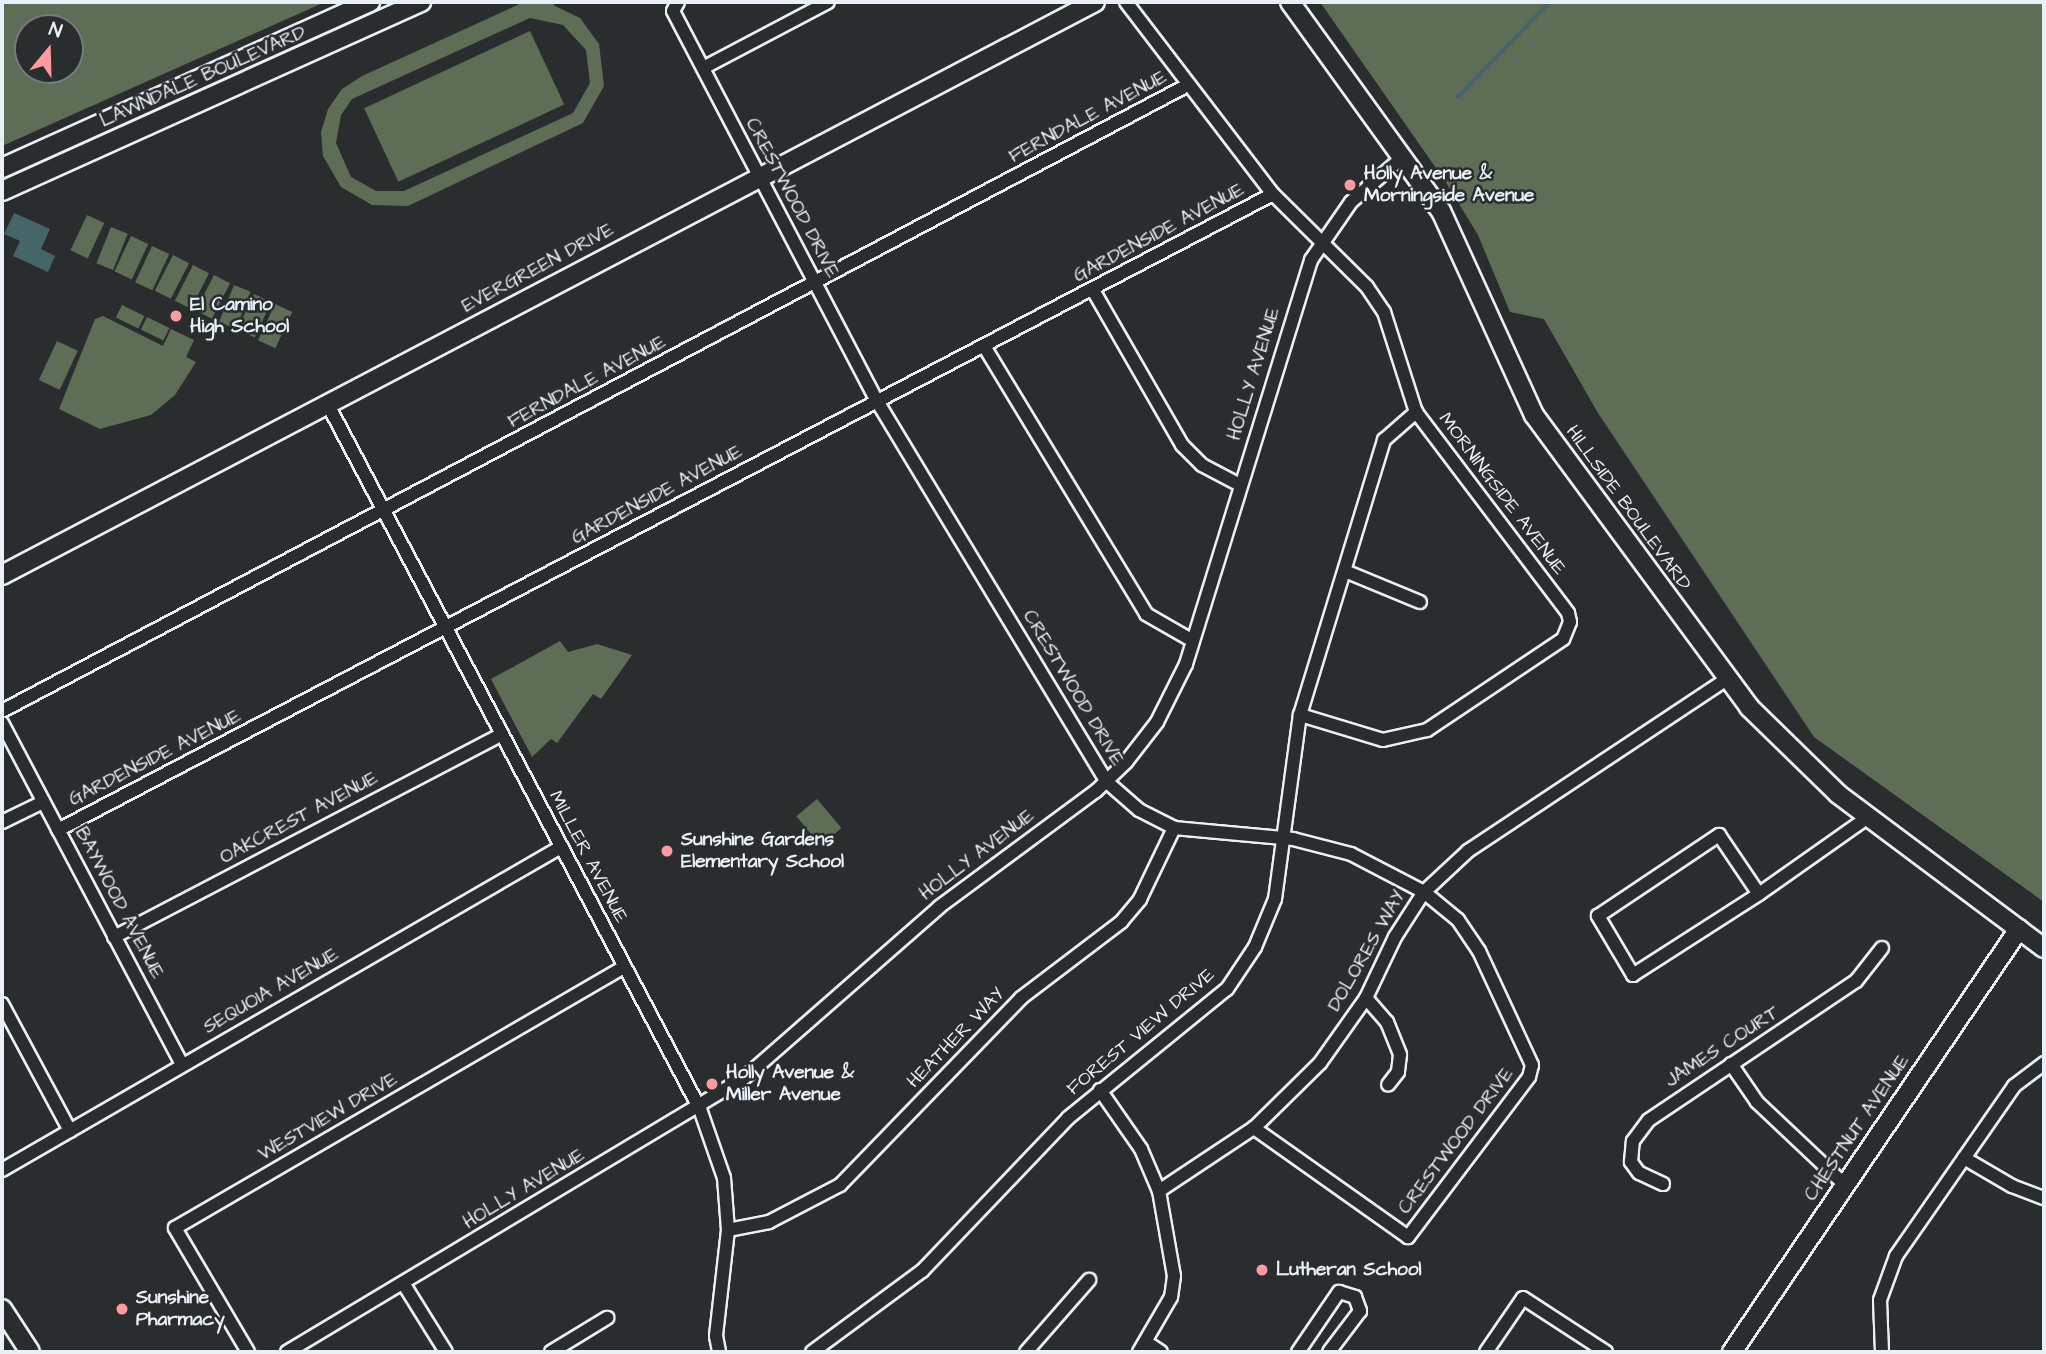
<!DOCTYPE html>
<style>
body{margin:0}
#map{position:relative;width:2046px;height:1354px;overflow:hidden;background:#2a2d2e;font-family:"Architects Daughter",sans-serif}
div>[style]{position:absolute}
.green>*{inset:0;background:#5d6d56;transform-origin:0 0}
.water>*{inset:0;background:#466568}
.stream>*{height:3.5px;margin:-1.75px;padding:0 1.75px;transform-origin:1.75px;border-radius:1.75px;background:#466568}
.roads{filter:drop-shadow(2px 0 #e8f1f8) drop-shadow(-2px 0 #e8f1f8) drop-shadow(0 2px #e8f1f8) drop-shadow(0 -2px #e8f1f8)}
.street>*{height:12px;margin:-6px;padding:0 6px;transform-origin:6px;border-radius:6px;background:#2a2d2e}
.secondary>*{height:18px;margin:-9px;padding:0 9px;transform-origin:9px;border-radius:9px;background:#2a2d2e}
.dots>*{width:19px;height:19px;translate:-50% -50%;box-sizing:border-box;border:4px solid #2a2d2e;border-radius:50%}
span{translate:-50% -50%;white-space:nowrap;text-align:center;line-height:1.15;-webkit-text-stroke:5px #2a2d2e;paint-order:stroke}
.street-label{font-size:19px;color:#e8f1f8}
.poi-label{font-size:19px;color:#e8f1f8;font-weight:700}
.left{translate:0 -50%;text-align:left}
.frame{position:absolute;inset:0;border:4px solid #e8f1f8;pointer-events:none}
.north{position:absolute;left:14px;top:14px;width:70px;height:70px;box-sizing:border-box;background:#2a2d2e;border:2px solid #767b7f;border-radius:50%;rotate:19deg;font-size:19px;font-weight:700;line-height:28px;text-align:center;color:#e8f1f8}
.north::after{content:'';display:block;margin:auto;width:24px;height:32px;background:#ff9aa2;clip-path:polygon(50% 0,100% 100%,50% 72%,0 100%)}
</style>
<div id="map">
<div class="green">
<div style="clip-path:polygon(evenodd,2px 2px,325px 2px,2px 146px,2px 2px,28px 28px,70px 28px,70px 70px,28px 70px,28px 28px)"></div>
<div style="clip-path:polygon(evenodd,524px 2px,559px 2px,553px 5px,580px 18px,599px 44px,604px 86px,583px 123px,408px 206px,372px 205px,341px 187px,323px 156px,321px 132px,328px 109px,342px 89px,362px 76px,524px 2px,530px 18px,563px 25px,586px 50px,590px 83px,573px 113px,404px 191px,376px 191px,351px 177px,336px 143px,341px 115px,352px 99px,530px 18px)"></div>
<div style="clip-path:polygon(1320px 2px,2044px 2px,2044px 902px,1814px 737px,1598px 413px,1544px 319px,1510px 312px,1478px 235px,1445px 181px)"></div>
<div style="left:530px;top:31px;width:81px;height:183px;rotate:65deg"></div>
<div style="left:87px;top:215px;width:19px;height:39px;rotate:25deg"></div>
<div style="left:111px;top:227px;width:18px;height:39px;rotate:22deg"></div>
<div style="left:131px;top:236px;width:19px;height:39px;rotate:25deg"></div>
<div style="left:152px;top:246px;width:19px;height:40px;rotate:25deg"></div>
<div style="left:173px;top:255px;width:18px;height:40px;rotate:27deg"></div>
<div style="left:193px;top:265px;width:18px;height:40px;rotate:27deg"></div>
<div style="left:214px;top:275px;width:18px;height:40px;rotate:27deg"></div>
<div style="left:234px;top:285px;width:18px;height:40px;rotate:22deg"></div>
<div style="left:254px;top:294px;width:19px;height:39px;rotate:25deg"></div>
<div style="left:275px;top:304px;width:19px;height:40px;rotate:25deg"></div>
<div style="left:122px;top:305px;width:25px;height:14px;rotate:26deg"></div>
<div style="clip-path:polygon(103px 316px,163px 346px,171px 329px,194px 340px,186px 357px,196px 362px,175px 395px,151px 415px,100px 429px,59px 409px,95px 319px)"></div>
<div style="left:147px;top:317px;width:25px;height:14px;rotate:26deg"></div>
<div style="left:57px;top:341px;width:23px;height:43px;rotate:25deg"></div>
<div style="clip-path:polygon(560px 641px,568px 652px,597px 644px,632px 655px,601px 699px,593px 694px,557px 743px,551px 739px,532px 757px,491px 679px)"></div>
<div style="left:817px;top:799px;width:38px;height:27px;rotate:50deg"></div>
</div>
<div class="water">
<div style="clip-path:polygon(14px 213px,50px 229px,41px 249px,55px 256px,48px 272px,13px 256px,20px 241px,4px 234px)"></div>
</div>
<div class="stream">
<div style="left:1458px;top:97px;width:132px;rotate:-45.9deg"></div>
</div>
<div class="roads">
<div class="street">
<div style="left:678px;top:2px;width:10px;rotate:119deg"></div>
<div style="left:673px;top:11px;width:440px;rotate:62.4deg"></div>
<div style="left:877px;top:401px;width:445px;rotate:58.9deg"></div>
<div style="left:1107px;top:782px;width:43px;rotate:41.2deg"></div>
<div style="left:1139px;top:810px;width:39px;rotate:27deg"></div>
<div style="left:1174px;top:828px;width:120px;rotate:5.3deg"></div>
<div style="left:1293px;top:839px;width:60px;rotate:14.5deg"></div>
<div style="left:1351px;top:854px;width:82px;rotate:27.5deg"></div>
<div style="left:1424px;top:892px;width:44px;rotate:39.5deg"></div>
<div style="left:1458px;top:920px;width:37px;rotate:56deg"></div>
<div style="left:1479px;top:951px;width:126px;rotate:65.1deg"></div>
<div style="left:1532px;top:1065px;width:12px;rotate:104deg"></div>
<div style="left:1529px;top:1077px;width:201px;rotate:127.1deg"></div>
<div style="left:1408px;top:1237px;width:189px;rotate:-144.7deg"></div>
<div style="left:1126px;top:2px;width:242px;rotate:52.6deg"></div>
<div style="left:1273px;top:194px;width:132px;rotate:44.7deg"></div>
<div style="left:1367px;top:287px;width:30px;rotate:56deg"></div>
<div style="left:1384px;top:312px;width:105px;rotate:72.3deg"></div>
<div style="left:1416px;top:412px;width:252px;rotate:52.9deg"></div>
<div style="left:1568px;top:613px;width:9px;rotate:77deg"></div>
<div style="left:1570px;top:622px;width:18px;rotate:112deg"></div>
<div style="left:1563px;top:639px;width:164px;rotate:146.2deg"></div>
<div style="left:1427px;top:730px;width:45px;rotate:167.2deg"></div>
<div style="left:1383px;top:740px;width:87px;rotate:-163.2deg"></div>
<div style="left:703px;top:68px;width:141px;rotate:-27.8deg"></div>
<div style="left:1093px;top:290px;width:179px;rotate:60.1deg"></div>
<div style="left:1182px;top:445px;width:28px;rotate:45deg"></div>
<div style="left:1202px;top:465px;width:43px;rotate:27.8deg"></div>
<div style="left:984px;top:346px;width:313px;rotate:58.8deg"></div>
<div style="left:1146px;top:614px;width:54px;rotate:29.9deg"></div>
<div style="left:327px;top:403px;width:798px;rotate:62.15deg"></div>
<div style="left:700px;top:1109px;width:73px;rotate:70.8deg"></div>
<div style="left:724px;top:1178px;width:52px;rotate:85.6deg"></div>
<div style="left:728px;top:1230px;width:107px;rotate:96.5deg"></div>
<div style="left:716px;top:1336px;width:16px;rotate:79deg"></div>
<div style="left:1345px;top:571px;width:81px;rotate:22.5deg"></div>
<div style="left:2px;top:711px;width:1341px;rotate:-27.83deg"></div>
<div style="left:2px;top:723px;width:386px;rotate:62.2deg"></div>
<div style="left:2px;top:822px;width:46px;rotate:-26deg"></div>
<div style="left:58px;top:830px;width:1371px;rotate:-27.63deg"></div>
<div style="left:1719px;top:835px;width:71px;rotate:55.9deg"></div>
<div style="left:1759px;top:894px;width:150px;rotate:147.3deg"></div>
<div style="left:1633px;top:975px;width:69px;rotate:-120.7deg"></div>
<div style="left:1598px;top:916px;width:146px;rotate:-33.8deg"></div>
<div style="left:1759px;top:894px;width:133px;rotate:-35.2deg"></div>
<div style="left:114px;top:937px;width:438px;rotate:-27.6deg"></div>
<div style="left:1366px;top:998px;width:32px;rotate:49deg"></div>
<div style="left:1387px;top:1022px;width:35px;rotate:68deg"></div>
<div style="left:1400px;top:1055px;width:17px;rotate:97deg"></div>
<div style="left:1398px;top:1072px;width:16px;rotate:128deg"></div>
<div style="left:2px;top:1004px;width:144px;rotate:61.8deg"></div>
<div style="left:1731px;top:1064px;width:46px;rotate:55.6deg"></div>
<div style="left:1757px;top:1102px;width:120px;rotate:43.3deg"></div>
<div style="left:1100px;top:1090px;width:72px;rotate:55.2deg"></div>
<div style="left:1141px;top:1149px;width:46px;rotate:66.8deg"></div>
<div style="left:1159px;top:1191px;width:86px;rotate:80deg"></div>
<div style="left:1174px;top:1276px;width:21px;rotate:98deg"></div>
<div style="left:1171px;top:1297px;width:64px;rotate:120.2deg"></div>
<div style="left:1964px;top:1158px;width:56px;rotate:30.3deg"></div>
<div style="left:2012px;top:1186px;width:34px;rotate:21deg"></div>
<div style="left:2px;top:1170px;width:646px;rotate:-30.02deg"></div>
<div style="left:1663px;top:1184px;width:26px;rotate:-155deg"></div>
<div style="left:1639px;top:1173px;width:14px;rotate:-126deg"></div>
<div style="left:1631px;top:1162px;width:21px;rotate:-85deg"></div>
<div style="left:1633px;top:1141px;width:26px;rotate:-53deg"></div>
<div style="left:1649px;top:1120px;width:249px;rotate:-33.9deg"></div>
<div style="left:1856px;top:981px;width:42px;rotate:-51.8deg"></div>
<div style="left:1159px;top:1191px;width:114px;rotate:-33.6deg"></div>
<div style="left:1254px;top:1128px;width:93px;rotate:-44.6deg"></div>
<div style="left:1320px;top:1063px;width:80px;rotate:-54.7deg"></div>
<div style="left:1366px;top:998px;width:68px;rotate:-64.6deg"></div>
<div style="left:1395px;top:937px;width:54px;rotate:-57.2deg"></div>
<div style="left:1424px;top:892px;width:60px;rotate:-43deg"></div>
<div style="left:1468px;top:851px;width:312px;rotate:-33.6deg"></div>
<div style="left:728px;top:1230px;width:42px;rotate:-11deg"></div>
<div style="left:769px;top:1222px;width:80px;rotate:-27.5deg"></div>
<div style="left:840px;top:1185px;width:260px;rotate:-45.9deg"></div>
<div style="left:1021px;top:998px;width:126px;rotate:-37.2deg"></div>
<div style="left:1121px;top:922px;width:30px;rotate:-50deg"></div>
<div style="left:1140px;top:899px;width:79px;rotate:-64.4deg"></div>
<div style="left:403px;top:1283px;width:81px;rotate:58.1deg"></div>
<div style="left:1146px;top:1342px;width:18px;rotate:34deg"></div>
<div style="left:248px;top:1352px;width:144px;rotate:-120.5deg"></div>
<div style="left:175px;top:1228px;width:519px;rotate:-30.17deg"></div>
<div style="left:287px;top:1352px;width:533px;rotate:-30.95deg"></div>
<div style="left:744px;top:1078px;width:259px;rotate:-41.2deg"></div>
<div style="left:939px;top:907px;width:195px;rotate:-36.5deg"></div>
<div style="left:1096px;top:791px;width:42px;rotate:-44deg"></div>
<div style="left:1126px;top:762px;width:51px;rotate:-52.2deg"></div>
<div style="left:1157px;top:722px;width:65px;rotate:-63.4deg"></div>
<div style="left:1186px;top:664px;width:423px;rotate:-72.8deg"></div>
<div style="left:1311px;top:260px;width:70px;rotate:-55.4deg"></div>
<div style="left:1351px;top:202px;width:69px;rotate:-40.9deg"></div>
<div style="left:551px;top:1352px;width:66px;rotate:-31.3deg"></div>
<div style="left:812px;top:1352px;width:137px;rotate:-36.4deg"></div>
<div style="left:922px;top:1271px;width:211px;rotate:-46.3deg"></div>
<div style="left:1068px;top:1118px;width:205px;rotate:-39.1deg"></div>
<div style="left:1227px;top:989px;width:50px;rotate:-56.3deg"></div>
<div style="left:1255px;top:947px;width:52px;rotate:-67.4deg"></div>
<div style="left:1275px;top:899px;width:186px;rotate:-82.3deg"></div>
<div style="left:1300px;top:715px;width:288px;rotate:-73deg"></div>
<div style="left:1384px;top:440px;width:43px;rotate:-41.2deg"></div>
<div style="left:1026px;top:1352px;width:96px;rotate:-48.8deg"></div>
<div style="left:1298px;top:1352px;width:73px;rotate:-55.7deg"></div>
<div style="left:1339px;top:1292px;width:17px;rotate:17deg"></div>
<div style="left:1355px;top:1297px;width:15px;rotate:70deg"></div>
<div style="left:1360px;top:1311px;width:51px;rotate:127.1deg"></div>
<div style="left:1486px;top:1352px;width:65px;rotate:-55.6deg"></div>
<div style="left:1523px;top:1298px;width:99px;rotate:33deg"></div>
<div style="left:1882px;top:1352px;width:52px;rotate:-92.2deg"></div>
<div style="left:1880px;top:1300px;width:47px;rotate:-70deg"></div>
<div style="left:1896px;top:1256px;width:207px;rotate:-55.2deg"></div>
<div style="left:2014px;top:1086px;width:38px;rotate:-37deg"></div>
</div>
<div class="secondary">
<div style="left:1290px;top:2px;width:258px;rotate:54.2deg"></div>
<div style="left:1441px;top:211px;width:224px;rotate:65.5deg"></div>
<div style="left:1534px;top:415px;width:363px;rotate:53.6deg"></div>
<div style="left:1749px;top:707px;width:124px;rotate:44.3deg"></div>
<div style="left:1838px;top:794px;width:257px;rotate:36.8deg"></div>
<div style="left:2px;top:168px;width:404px;rotate:-24.3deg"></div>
<div style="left:2px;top:191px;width:460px;rotate:-24.3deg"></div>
<div style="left:2px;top:575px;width:1234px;rotate:-27.67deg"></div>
<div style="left:2px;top:1309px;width:51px;rotate:56.9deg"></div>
<div style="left:1732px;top:1352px;width:511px;rotate:-55.84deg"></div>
</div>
</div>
<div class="dots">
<div style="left:1350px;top:185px;background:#ff9aa2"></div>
<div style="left:176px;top:316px;background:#ff9aa2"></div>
<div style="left:667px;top:851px;background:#ff9aa2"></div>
<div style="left:712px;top:1084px;background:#ff9aa2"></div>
<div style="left:1262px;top:1270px;background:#ff9aa2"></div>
<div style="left:122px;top:1309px;background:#ff9aa2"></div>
</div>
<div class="street-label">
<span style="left:203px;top:77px;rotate:-24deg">LAWNDALE BOULEVARD</span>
<span style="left:1088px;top:117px;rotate:-28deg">FERNDALE AVENUE</span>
<span style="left:792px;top:198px;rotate:62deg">CRESTWOOD DRIVE</span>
<span style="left:1159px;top:233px;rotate:-28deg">GARDENSIDE AVENUE</span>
<span style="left:538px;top:268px;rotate:-28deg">EVERGREEN DRIVE</span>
<span style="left:1254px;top:374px;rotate:-73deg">HOLLY AVENUE</span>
<span style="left:587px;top:382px;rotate:-28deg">FERNDALE AVENUE</span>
<span style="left:1502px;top:494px;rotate:53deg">MORNINGSIDE AVENUE</span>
<span style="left:657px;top:495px;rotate:-28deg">GARDENSIDE AVENUE</span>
<span style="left:1628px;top:508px;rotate:54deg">HILLSIDE BOULEVARD</span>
<span style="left:1073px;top:688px;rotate:59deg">CRESTWOOD DRIVE</span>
<span style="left:155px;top:758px;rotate:-27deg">GARDENSIDE AVENUE</span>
<span style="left:299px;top:818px;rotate:-28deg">OAKCREST AVENUE</span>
<span style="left:977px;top:855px;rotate:-37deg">HOLLY AVENUE</span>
<span style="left:588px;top:857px;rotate:62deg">MILLER AVENUE</span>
<span style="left:119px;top:903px;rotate:62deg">BAYWOOD AVENUE</span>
<span style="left:1367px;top:951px;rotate:-60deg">DOLORES WAY</span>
<span style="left:271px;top:991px;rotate:-30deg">SEQUOIA AVENUE</span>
<span style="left:1141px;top:1032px;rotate:-40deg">FOREST VIEW DRIVE</span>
<span style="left:956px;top:1038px;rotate:-46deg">HEATHER WAY</span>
<span style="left:1722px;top:1047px;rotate:-33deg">JAMES COURT</span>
<span style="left:328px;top:1117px;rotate:-30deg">WESTVIEW DRIVE</span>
<span style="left:1857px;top:1128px;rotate:-56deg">CHESTNUT AVENUE</span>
<span style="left:1456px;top:1141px;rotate:-53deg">CRESTWOOD DRIVE</span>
<span style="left:524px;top:1189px;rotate:-31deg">HOLLY AVENUE</span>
</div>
<div class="poi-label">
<span class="left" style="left:1364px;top:185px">Holly Avenue &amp;<br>Morningside Avenue</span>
<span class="left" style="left:190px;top:316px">El Camino<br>High School</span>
<span class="left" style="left:681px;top:851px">Sunshine Gardens<br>Elementary School</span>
<span class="left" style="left:726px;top:1084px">Holly Avenue &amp;<br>Miller Avenue</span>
<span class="left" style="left:1276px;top:1270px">Lutheran School</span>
<span class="left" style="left:136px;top:1309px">Sunshine<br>Pharmacy</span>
</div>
<div class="frame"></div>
<div class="north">N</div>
</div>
